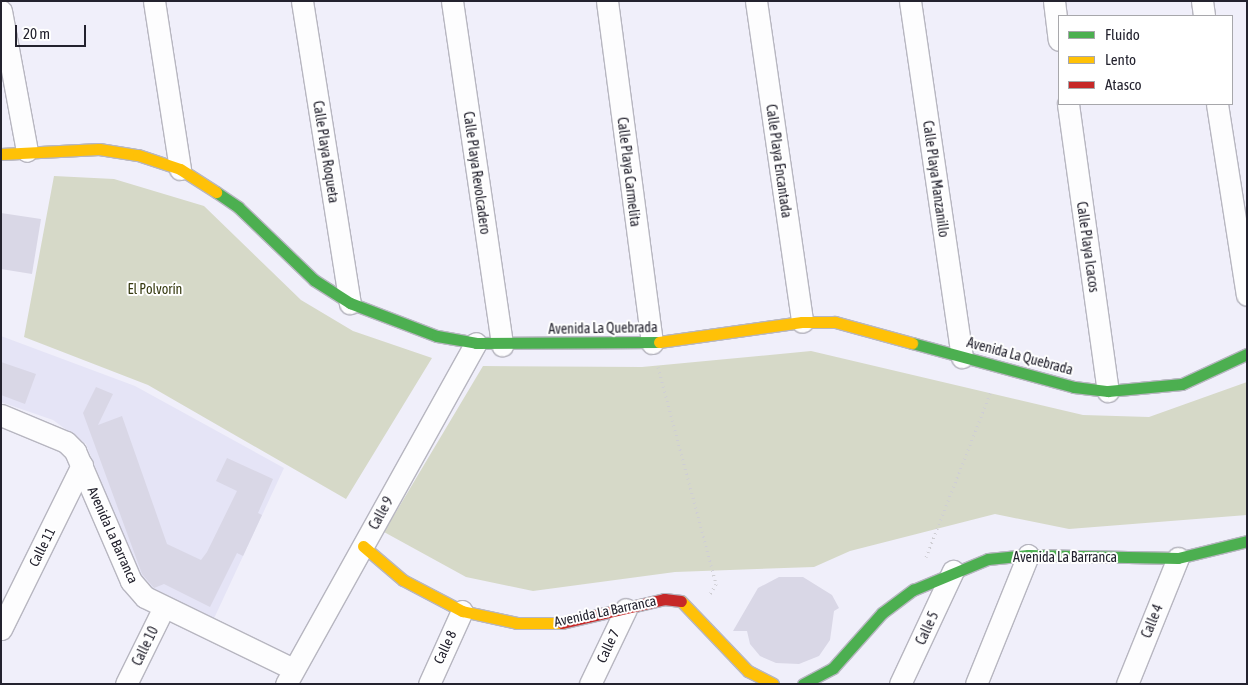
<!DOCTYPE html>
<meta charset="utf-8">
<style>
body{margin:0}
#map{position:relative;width:1248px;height:685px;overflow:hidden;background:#f0effa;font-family:"Asap Condensed",sans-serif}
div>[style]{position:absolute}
.built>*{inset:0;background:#e5e4f6}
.green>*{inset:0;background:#d6d9c8}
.building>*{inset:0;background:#d9d7e6}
.path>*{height:3px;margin-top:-1.5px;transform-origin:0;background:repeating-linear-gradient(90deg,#cfced4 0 1px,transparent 0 5px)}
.roads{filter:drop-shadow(1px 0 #b7b6c0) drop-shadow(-1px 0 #b7b6c0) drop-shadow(0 1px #b7b6c0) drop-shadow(0 -1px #b7b6c0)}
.street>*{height:21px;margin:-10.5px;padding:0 10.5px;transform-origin:10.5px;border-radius:10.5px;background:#fdfdfe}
.fast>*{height:11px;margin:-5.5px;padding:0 5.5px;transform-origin:5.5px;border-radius:5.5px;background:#4caf50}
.slow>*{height:11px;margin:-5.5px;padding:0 5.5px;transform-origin:5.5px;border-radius:5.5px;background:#ffc107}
.jam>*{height:11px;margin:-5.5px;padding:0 5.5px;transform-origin:5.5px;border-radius:5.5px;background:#c62828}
span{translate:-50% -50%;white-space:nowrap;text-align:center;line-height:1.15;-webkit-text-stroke:4px #fff;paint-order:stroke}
.street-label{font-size:14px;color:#23222e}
.park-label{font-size:14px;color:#363a10}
.frame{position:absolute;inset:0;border:2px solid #23222e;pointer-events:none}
.legend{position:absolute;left:1058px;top:15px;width:175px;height:90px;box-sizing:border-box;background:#fff;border:1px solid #a7a7ab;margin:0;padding:6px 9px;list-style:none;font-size:15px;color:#23222e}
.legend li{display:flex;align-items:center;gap:10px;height:25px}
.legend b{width:25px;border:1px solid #a7a7ab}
.scale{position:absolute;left:15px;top:25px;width:71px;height:22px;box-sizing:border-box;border:2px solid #23222e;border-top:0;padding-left:6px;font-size:15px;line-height:18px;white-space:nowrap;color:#23222e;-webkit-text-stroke:4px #fff;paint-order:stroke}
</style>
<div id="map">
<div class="built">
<div style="clip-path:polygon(1px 336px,135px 386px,284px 468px,210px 627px,143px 588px,86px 444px,53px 420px,1px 402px)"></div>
</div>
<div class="green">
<div style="clip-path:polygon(54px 176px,114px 179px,204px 206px,301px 300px,353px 331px,432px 358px,346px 499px,148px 385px,24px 337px)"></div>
<div style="clip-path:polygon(811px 351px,1083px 415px,1149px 417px,1247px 382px,1247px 515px,1069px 529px,995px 514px,850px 551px,814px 567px,675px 572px,533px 591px,466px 577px,384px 532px,483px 366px,642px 367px)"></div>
</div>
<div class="building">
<div style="clip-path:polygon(1px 213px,41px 219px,32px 274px,1px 269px)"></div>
<div style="clip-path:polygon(1px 362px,36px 374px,25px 404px,1px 395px)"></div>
<div style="clip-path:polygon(96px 387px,113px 394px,98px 425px,122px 416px,167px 544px,201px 560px,207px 552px,237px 491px,216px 481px,227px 458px,273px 479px,258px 513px,262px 515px,243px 556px,237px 553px,210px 607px,164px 584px,154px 588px,142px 574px,83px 413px)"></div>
<div style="clip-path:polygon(779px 577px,803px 577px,832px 595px,839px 608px,834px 611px,830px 640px,819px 656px,799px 664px,776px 663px,760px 656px,750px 644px,747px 631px,733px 631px,758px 588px)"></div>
</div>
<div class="path">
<div style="left:658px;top:367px;width:225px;rotate:75deg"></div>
<div style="left:716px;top:584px;width:12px;rotate:121deg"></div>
<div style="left:926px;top:557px;width:178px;rotate:-68.6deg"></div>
</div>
<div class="roads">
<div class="street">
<div style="left:154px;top:1px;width:170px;rotate:81.2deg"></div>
<div style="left:302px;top:1px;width:306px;rotate:81deg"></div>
<div style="left:452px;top:1px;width:348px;rotate:81.7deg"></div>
<div style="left:607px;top:1px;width:345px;rotate:82.5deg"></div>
<div style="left:756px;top:1px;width:324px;rotate:81.8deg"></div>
<div style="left:910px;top:1px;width:360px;rotate:81.7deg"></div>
<div style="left:1054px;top:1px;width:39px;rotate:83deg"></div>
<div style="left:1202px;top:1px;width:15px;rotate:82deg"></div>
<div style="left:1px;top:11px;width:142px;rotate:79.5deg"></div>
<div style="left:1068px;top:104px;width:290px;rotate:82.1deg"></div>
<div style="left:1217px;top:104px;width:193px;rotate:81.1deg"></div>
<div style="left:1px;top:415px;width:70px;rotate:22.6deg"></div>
<div style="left:66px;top:442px;width:13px;rotate:45deg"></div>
<div style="left:75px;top:451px;width:142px;rotate:66.7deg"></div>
<div style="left:131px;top:581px;width:21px;rotate:49deg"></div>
<div style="left:145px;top:597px;width:165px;rotate:25.9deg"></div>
<div style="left:1px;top:629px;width:183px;rotate:-63.7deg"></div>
<div style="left:126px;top:684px;width:84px;rotate:-63.7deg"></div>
<div style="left:286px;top:684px;width:390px;rotate:-60.9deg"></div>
<div style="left:429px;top:684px;width:80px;rotate:-65.7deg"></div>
<div style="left:590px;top:684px;width:83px;rotate:-64.4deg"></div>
<div style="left:900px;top:684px;width:125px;rotate:-64.9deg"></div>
<div style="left:976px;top:684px;width:139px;rotate:-68deg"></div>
<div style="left:1127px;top:684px;width:136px;rotate:-68deg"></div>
</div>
<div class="fast">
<div style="left:216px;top:192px;width:27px;rotate:34deg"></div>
<div style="left:238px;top:207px;width:105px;rotate:43.8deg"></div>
<div style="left:314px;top:280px;width:43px;rotate:32.6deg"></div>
<div style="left:350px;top:303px;width:93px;rotate:20.8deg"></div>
<div style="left:437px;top:336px;width:40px;rotate:10deg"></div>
<div style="left:476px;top:343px;width:183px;rotate:-0.3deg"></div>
<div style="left:912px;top:343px;width:168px;rotate:15.2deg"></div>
<div style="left:1074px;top:387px;width:34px;rotate:7deg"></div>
<div style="left:1108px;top:391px;width:74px;rotate:-5.4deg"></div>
<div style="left:1182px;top:384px;width:72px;rotate:-24.8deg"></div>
<div style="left:803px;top:684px;width:34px;rotate:-28deg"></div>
<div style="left:833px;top:668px;width:74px;rotate:-48.3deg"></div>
<div style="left:882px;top:613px;width:39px;rotate:-37deg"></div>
<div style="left:913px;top:590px;width:81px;rotate:-22.5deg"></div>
<div style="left:988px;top:559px;width:40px;rotate:-5.7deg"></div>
<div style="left:1028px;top:555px;width:150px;rotate:1.1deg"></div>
<div style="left:1178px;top:558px;width:71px;rotate:-13.8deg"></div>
</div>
<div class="slow">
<div style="left:1px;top:154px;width:98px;rotate:-2.9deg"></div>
<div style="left:99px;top:149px;width:39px;rotate:9deg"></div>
<div style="left:138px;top:155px;width:44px;rotate:18.4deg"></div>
<div style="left:180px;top:169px;width:43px;rotate:32.6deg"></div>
<div style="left:659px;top:342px;width:144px;rotate:-8deg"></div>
<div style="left:802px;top:322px;width:33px"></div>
<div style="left:835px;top:322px;width:80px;rotate:15.3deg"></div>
<div style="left:363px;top:546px;width:52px;rotate:40.4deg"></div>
<div style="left:403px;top:580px;width:67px;rotate:27.7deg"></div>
<div style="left:462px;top:611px;width:56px;rotate:12.3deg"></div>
<div style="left:517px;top:623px;width:45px"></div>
<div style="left:681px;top:601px;width:97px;rotate:46.3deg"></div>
<div style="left:748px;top:671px;width:28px;rotate:27deg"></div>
</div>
<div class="jam">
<div style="left:562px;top:623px;width:105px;rotate:-13.2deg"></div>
<div style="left:664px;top:599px;width:17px;rotate:7deg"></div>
</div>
</div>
<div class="street-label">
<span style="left:326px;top:152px;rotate:81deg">Calle Playa Roqueta</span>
<span style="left:779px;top:161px;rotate:82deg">Calle Playa Encantada</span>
<span style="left:629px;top:172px;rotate:83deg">Calle Playa Carmelita</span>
<span style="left:477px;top:173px;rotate:82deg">Calle Playa Revolcadero</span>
<span style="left:936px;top:179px;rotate:82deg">Calle Playa Manzanillo</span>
<span style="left:1088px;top:247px;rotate:82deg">Calle Playa Icacos</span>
<span style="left:603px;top:328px;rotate:-1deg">Avenida La Quebrada</span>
<span style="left:1020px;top:356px;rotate:15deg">Avenida La Quebrada</span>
<span style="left:381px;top:513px;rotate:-61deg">Calle 9</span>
<span style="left:113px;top:535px;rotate:66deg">Avenida La Barranca</span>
<span style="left:42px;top:547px;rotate:-64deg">Calle 11</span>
<span style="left:1065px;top:557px">Avenida La Barranca</span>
<span style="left:605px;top:611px;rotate:-12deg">Avenida La Barranca</span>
<span style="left:1152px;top:621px;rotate:-68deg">Calle 4</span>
<span style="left:927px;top:628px;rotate:-65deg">Calle 5</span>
<span style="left:145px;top:646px;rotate:-64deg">Calle 10</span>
<span style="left:608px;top:646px;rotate:-65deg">Calle 7</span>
<span style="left:445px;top:647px;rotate:-65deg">Calle 8</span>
</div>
<div class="park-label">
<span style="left:155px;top:289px">El Polvorín</span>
</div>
<div class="frame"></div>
<ul class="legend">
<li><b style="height:6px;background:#4caf50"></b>Fluido</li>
<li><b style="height:6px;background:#ffc107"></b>Lento</li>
<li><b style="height:6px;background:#c62828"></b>Atasco</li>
</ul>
<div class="scale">20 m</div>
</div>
